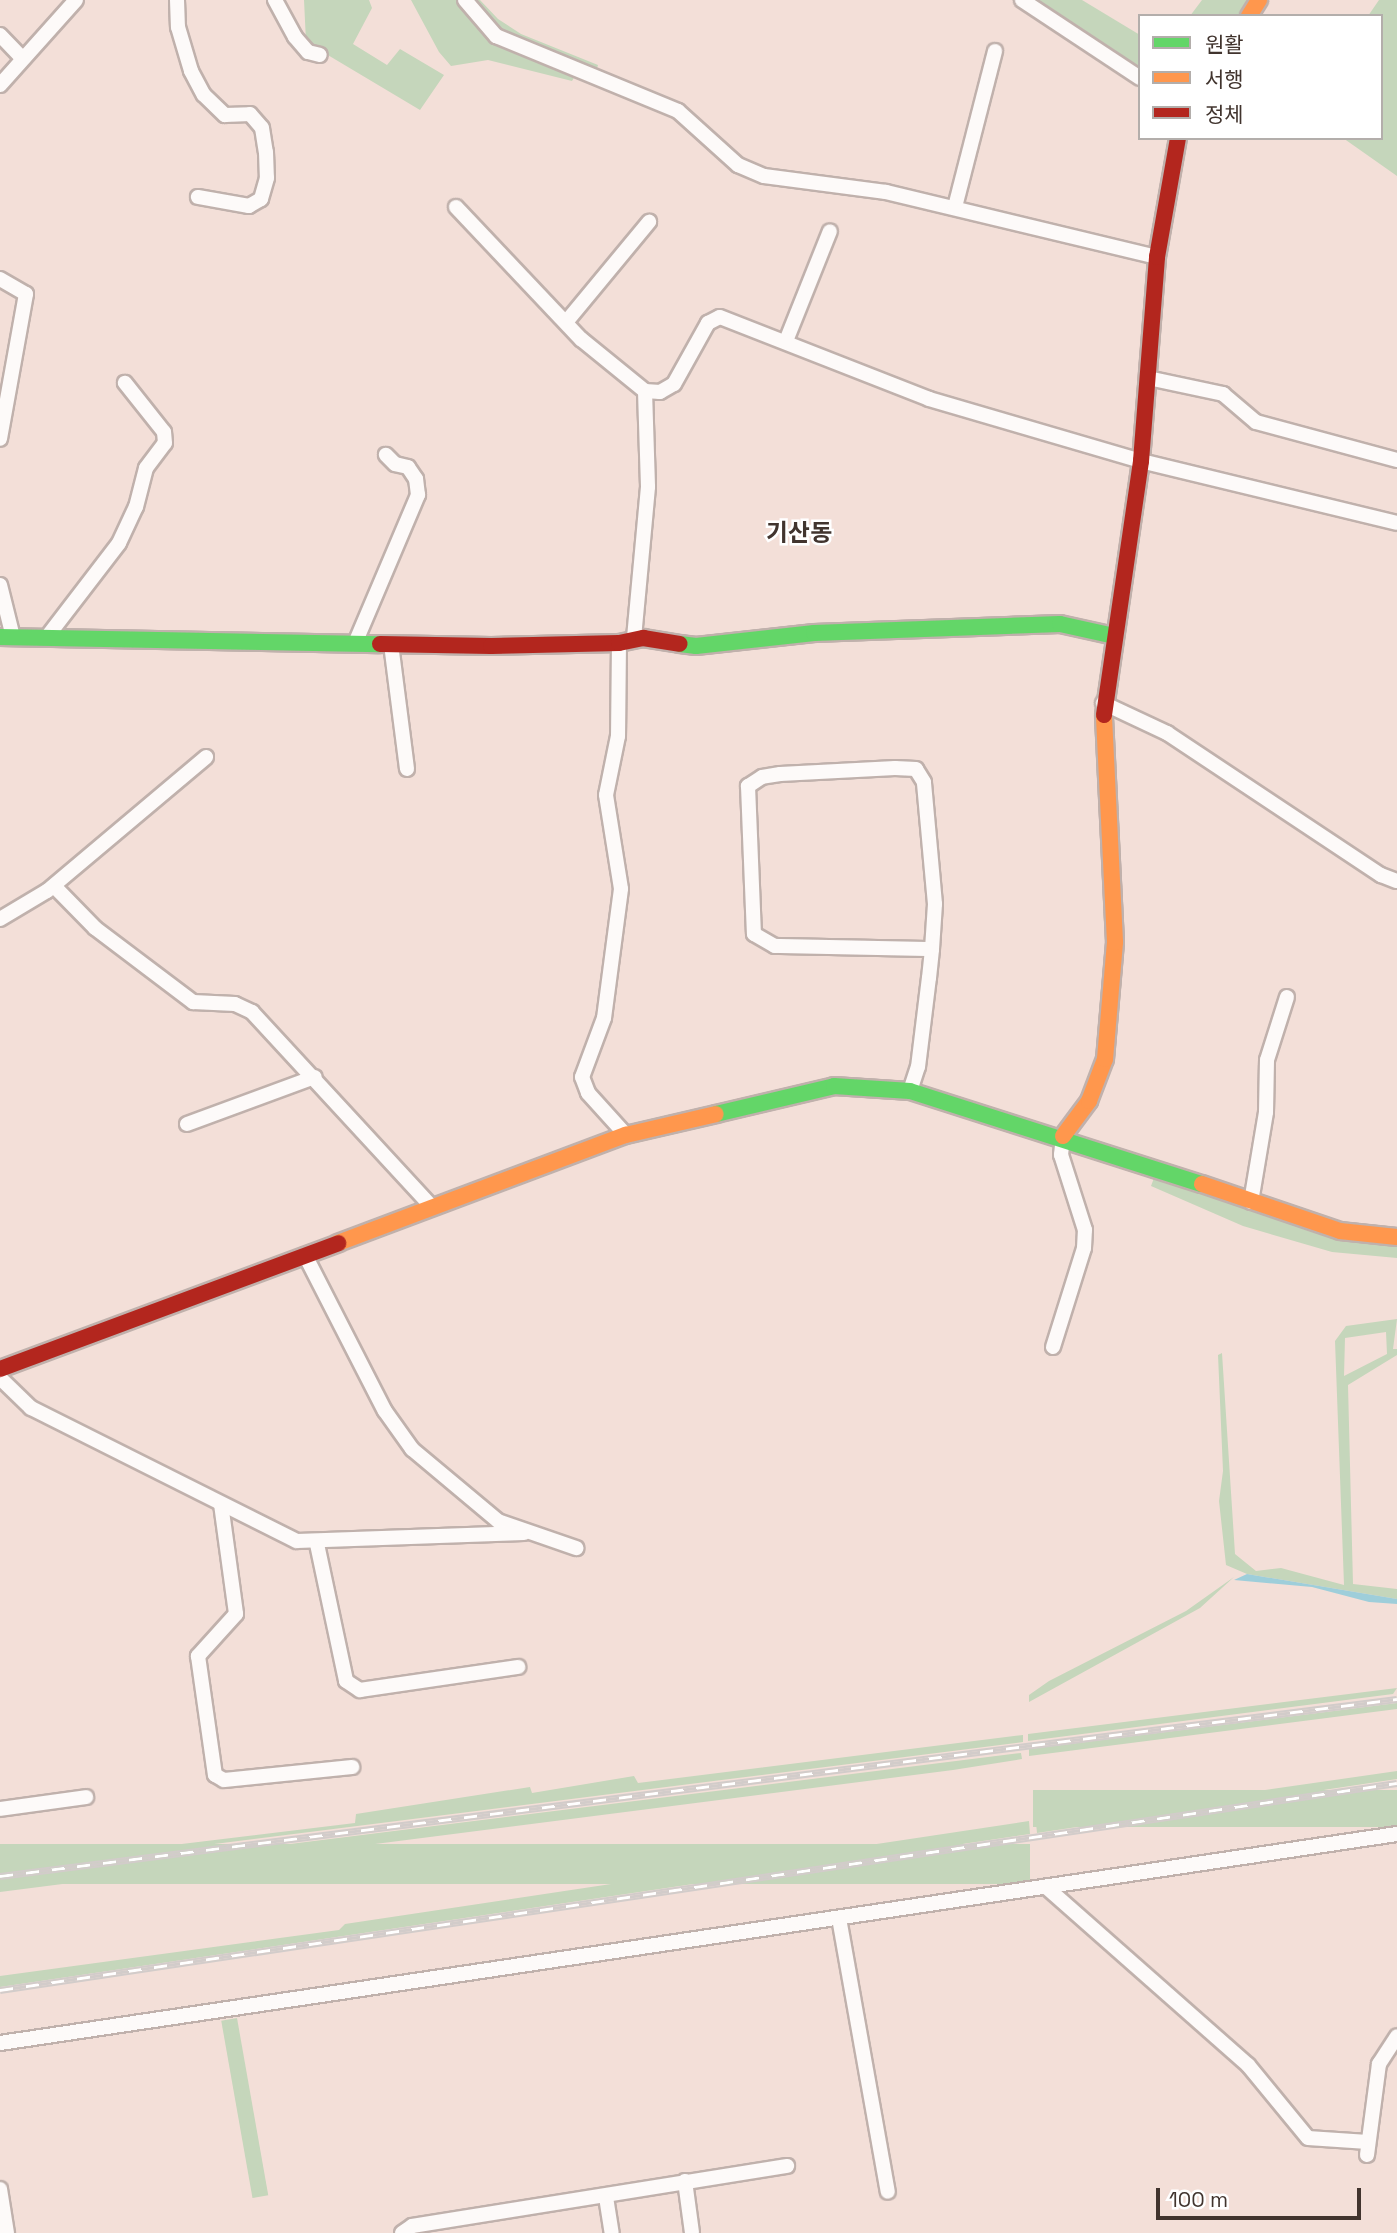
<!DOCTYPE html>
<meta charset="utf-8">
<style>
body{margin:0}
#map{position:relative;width:1397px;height:2233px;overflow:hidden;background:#f3dfd8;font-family:"Space Grotesk","Noto Sans KR",sans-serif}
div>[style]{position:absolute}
.green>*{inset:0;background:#c5d6bb;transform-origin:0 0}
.water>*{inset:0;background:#9eceda}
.roads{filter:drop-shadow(2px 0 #c0b1ac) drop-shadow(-2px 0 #c0b1ac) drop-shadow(0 2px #c0b1ac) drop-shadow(0 -2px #c0b1ac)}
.street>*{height:14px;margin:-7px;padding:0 7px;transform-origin:7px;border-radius:7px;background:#fdfaf9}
.fast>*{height:16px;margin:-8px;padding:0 8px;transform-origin:8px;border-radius:8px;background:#63d668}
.slow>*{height:16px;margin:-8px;padding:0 8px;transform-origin:8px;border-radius:8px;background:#ff974d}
.jam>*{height:16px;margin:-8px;padding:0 8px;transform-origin:8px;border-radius:8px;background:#b3261e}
.rail>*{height:7px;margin-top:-3.5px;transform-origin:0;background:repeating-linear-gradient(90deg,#fff 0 13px,#d2ccca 0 26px);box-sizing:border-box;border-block:2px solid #d2ccca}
span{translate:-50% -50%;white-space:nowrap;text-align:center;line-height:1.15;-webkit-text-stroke:5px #fff;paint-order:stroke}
.quarter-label{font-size:24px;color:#41342e;font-weight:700}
.legend{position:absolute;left:1138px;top:14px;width:245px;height:126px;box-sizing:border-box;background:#fff;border:2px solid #b3aeab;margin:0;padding:9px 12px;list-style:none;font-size:21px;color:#41342e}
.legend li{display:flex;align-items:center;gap:14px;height:35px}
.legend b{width:35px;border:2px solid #b3aeab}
.scale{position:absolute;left:1156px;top:2188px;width:205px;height:32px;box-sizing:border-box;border:4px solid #41342e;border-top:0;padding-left:9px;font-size:21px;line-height:24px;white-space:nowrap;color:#41342e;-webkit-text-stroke:5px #fff;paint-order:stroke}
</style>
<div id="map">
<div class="green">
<div style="clip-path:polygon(304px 0,369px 0,372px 8px,353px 44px,387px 65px,400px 49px,444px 75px,420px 110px,306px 42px)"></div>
<div style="clip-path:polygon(411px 0,459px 0,480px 29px,498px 43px,575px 76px,572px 81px,488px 60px,451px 66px,439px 52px)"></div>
<div style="clip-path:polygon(469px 0,480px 0,498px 19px,521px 34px,598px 65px,595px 75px,496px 31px)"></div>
<div style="clip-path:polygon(1038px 0,1082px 0,1140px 35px,1140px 68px)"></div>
<div style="clip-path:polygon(1202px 0,1250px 0,1238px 16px,1190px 16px)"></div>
<div style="clip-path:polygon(1379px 0,1397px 0,1397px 176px,1343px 138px,1381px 138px,1381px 16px,1368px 16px)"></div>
<div style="clip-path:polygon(1154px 1178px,1348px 1239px,1397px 1244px,1397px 1258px,1332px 1252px,1243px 1226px,1151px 1186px)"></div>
<div style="clip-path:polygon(evenodd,1397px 1319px,1393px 1349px,1397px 1349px,1397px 1355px,1348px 1385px,1353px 1584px,1397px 1589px,1397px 1599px,1247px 1574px,1226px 1565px,1219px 1501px,1223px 1471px,1218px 1355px,1222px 1353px,1235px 1554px,1256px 1571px,1281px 1568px,1344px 1585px,1335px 1341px,1346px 1326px,1397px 1319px,1386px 1332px,1387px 1354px,1344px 1376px,1345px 1338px,1386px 1332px)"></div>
<div style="clip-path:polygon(1234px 1577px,1200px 1608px,1029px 1702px,1029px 1695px,1049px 1681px,1186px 1611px)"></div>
<div style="clip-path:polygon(1397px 1688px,1393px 1694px,1028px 1741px,1028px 1734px)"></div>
<div style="clip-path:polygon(1397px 1703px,1397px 1709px,1029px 1756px,1029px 1749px)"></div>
<div style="clip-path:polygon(1023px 1735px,1023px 1742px,0 1871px,0 1866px,355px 1823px,356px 1814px,530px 1787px,532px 1793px,634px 1776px,638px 1783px)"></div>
<div style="clip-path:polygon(1021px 1753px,1022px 1759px,953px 1770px,0 1892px,0 1880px)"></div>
<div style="clip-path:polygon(1397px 1771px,1397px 1779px,1037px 1833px,1036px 1823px)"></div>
<div style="left:1397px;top:1790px;width:37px;height:364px;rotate:90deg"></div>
<div style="clip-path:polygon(1029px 1821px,1030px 1834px,0 1987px,0 1976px,339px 1930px,345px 1924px)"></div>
<div style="left:1030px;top:1844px;width:40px;height:1041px;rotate:90deg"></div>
<div style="left:237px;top:2018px;width:180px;height:16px;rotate:80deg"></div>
</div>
<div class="water">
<div style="clip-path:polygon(1247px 1574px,1397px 1599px,1397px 1604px,1369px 1602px,1312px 1587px,1234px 1580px)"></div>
</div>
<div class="roads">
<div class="street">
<div style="left:177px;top:0;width:27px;rotate:88deg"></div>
<div style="left:178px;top:27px;width:46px;rotate:73.5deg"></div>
<div style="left:191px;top:71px;width:27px;rotate:62deg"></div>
<div style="left:204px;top:95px;width:29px;rotate:44deg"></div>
<div style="left:225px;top:115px;width:25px;rotate:-2deg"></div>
<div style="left:250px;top:114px;width:18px;rotate:49deg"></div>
<div style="left:262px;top:128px;width:24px;rotate:81deg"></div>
<div style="left:266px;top:152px;width:26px;rotate:88deg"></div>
<div style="left:267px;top:178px;width:22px;rotate:106deg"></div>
<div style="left:261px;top:199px;width:14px;rotate:150deg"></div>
<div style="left:249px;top:206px;width:52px;rotate:-170deg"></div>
<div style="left:275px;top:0;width:42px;rotate:61.6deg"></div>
<div style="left:295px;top:37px;width:20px;rotate:49deg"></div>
<div style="left:308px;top:52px;width:12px;rotate:14deg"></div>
<div style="left:465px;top:0;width:48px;rotate:49.3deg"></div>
<div style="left:496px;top:36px;width:197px;rotate:22.4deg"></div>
<div style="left:678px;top:111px;width:81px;rotate:42deg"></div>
<div style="left:738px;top:165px;width:28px;rotate:23deg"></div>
<div style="left:764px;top:176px;width:123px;rotate:7.5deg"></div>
<div style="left:886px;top:192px;width:279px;rotate:13.5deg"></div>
<div style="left:1022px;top:0;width:141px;rotate:33.5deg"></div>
<div style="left:0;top:35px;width:32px;rotate:46deg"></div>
<div style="left:0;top:85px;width:114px;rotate:-48.2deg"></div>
<div style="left:456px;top:207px;width:182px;rotate:46.6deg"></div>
<div style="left:581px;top:339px;width:82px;rotate:39.1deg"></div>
<div style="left:645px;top:391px;width:96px;rotate:88.2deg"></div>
<div style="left:648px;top:487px;width:153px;rotate:95.3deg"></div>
<div style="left:955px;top:207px;width:161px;rotate:-75.6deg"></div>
<div style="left:0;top:279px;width:30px;rotate:30deg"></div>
<div style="left:26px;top:294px;width:147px;rotate:100.2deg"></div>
<div style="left:567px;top:321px;width:129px;rotate:-50.4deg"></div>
<div style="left:786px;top:341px;width:118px;rotate:-68.2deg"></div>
<div style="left:1148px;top:378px;width:77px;rotate:12deg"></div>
<div style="left:1223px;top:394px;width:43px;rotate:40.3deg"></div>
<div style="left:1256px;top:422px;width:146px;rotate:15.1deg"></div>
<div style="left:645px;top:391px;width:15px;rotate:4deg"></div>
<div style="left:660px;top:392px;width:16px;rotate:-30deg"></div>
<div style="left:674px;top:384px;width:70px;rotate:-60.9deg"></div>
<div style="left:708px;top:323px;width:13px;rotate:-27deg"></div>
<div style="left:720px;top:317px;width:225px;rotate:21.4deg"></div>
<div style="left:929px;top:399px;width:221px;rotate:16.3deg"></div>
<div style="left:1141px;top:461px;width:263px;rotate:13.6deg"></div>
<div style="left:0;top:585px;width:54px;rotate:76deg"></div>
<div style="left:47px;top:637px;width:118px;rotate:-52.5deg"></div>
<div style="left:119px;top:543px;width:40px;rotate:-65deg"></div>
<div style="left:136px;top:507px;width:40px;rotate:-75.6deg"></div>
<div style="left:146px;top:468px;width:31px;rotate:-53deg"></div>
<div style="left:165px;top:443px;width:11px;rotate:-95deg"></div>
<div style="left:164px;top:432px;width:63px;rotate:-128.5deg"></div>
<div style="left:356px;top:641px;width:159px;rotate:-67deg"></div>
<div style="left:418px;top:495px;width:16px;rotate:-97deg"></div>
<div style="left:416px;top:479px;width:14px;rotate:-124deg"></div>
<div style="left:408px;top:467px;width:13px;rotate:-167deg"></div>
<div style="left:395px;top:464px;width:13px;rotate:-135deg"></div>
<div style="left:619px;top:643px;width:93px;rotate:90.6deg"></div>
<div style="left:618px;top:736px;width:60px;rotate:101.5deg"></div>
<div style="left:606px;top:795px;width:95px;rotate:80.9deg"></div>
<div style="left:621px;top:889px;width:130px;rotate:97.5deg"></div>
<div style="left:604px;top:1018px;width:63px;rotate:110.4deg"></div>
<div style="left:582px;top:1077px;width:17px;rotate:69deg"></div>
<div style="left:588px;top:1093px;width:57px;rotate:47.9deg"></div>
<div style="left:391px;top:644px;width:126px;rotate:82.7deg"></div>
<div style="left:1103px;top:703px;width:71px;rotate:25.1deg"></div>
<div style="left:1167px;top:733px;width:257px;rotate:33.6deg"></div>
<div style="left:1381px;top:875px;width:17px;rotate:21deg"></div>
<div style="left:54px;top:886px;width:59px;rotate:45.7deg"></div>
<div style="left:95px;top:928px;width:123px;rotate:37.1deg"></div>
<div style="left:193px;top:1002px;width:42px;rotate:2.7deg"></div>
<div style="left:235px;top:1004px;width:19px;rotate:25deg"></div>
<div style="left:252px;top:1012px;width:263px;rotate:47.3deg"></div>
<div style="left:0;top:919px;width:55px;rotate:-30.8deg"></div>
<div style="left:47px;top:891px;width:208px;rotate:-40.1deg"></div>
<div style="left:910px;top:1091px;width:25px;rotate:-72deg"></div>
<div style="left:918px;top:1067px;width:90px;rotate:-83deg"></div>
<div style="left:929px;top:978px;width:29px;rotate:-84deg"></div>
<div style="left:932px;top:949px;width:45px;rotate:-86.2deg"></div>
<div style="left:935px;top:904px;width:122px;rotate:-95.2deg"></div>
<div style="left:924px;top:782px;width:15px;rotate:-122deg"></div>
<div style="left:916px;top:769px;width:21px;rotate:-177deg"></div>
<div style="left:895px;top:768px;width:115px;rotate:177deg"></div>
<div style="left:780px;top:774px;width:18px;rotate:171deg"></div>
<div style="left:762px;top:777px;width:17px;rotate:147deg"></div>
<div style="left:748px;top:786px;width:148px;rotate:87.7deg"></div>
<div style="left:754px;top:934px;width:24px;rotate:30deg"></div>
<div style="left:775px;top:946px;width:157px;rotate:1.1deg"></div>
<div style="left:187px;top:1124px;width:136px;rotate:-20.2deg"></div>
<div style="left:1251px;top:1202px;width:91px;rotate:-80.5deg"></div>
<div style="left:1266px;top:1112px;width:52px;rotate:-88.9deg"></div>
<div style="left:1267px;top:1060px;width:66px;rotate:-72.4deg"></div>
<div style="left:305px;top:1255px;width:175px;rotate:62.9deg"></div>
<div style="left:385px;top:1411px;width:47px;rotate:54.6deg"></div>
<div style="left:412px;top:1449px;width:112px;rotate:39.9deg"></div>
<div style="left:498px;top:1521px;width:83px;rotate:19.1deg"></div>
<div style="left:1053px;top:1347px;width:104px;rotate:-72.6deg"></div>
<div style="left:1084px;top:1248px;width:18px;rotate:-87deg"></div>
<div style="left:1085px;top:1230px;width:79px;rotate:-107.7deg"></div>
<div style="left:1061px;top:1155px;width:19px;rotate:-84deg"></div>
<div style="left:0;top:1378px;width:43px;rotate:44.1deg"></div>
<div style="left:31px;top:1408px;width:297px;rotate:26.6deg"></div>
<div style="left:297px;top:1541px;width:227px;rotate:-2deg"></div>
<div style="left:221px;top:1504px;width:111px;rotate:82.2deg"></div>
<div style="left:236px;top:1614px;width:57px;rotate:132.1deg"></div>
<div style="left:198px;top:1656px;width:120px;rotate:81.9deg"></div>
<div style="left:215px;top:1775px;width:10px;rotate:29deg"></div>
<div style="left:224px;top:1780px;width:129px;rotate:-5.8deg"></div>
<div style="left:317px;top:1544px;width:140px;rotate:78deg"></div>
<div style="left:346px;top:1681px;width:17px;rotate:33deg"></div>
<div style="left:360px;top:1690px;width:160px;rotate:-8.3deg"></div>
<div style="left:0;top:1809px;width:87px;rotate:-7.9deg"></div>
<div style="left:1046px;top:1887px;width:269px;rotate:41.4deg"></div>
<div style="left:1248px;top:2065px;width:94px;rotate:50.6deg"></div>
<div style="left:1308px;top:2138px;width:60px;rotate:3.8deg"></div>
<div style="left:839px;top:1918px;width:278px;rotate:79.9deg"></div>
<div style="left:0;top:2043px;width:1413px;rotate:-8.51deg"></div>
<div style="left:1367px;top:2155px;width:92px;rotate:-82.5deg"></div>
<div style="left:1379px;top:2064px;width:33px;rotate:-57deg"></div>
<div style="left:685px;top:2181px;width:52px;rotate:82.3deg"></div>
<div style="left:0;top:2189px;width:45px;rotate:81deg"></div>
<div style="left:606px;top:2197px;width:36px;rotate:81deg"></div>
<div style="left:402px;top:2233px;width:12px;rotate:-35deg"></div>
<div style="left:412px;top:2226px;width:380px;rotate:-9.1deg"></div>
</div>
<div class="fast">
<div style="left:0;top:637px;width:380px;rotate:1.1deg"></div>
<div style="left:680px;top:644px;width:16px;rotate:7deg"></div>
<div style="left:696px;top:646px;width:119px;rotate:-6.3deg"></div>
<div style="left:814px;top:633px;width:246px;rotate:-2.1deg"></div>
<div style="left:1060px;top:624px;width:51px;rotate:12.4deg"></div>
<div style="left:716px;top:1114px;width:121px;rotate:-13.3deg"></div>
<div style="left:834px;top:1086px;width:76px;rotate:3.8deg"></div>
<div style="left:910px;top:1091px;width:306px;rotate:17.7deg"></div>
</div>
<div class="slow">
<div style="left:1249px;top:16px;width:19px;rotate:-58deg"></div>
<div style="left:1063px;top:1136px;width:44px;rotate:-53.4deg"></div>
<div style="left:1089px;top:1101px;width:45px;rotate:-69.1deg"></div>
<div style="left:1105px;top:1059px;width:117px;rotate:-85.1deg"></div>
<div style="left:1115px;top:942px;width:227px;rotate:-92.8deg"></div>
<div style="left:1202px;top:1184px;width:146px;rotate:18.8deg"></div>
<div style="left:1340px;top:1231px;width:57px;rotate:6deg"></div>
<div style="left:338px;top:1243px;width:308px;rotate:-20.6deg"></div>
<div style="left:626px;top:1135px;width:92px;rotate:-13.1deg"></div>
</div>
<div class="jam">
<div style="left:380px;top:644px;width:111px;rotate:1deg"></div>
<div style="left:491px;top:646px;width:128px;rotate:-1.3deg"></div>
<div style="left:619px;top:643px;width:25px;rotate:-12deg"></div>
<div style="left:643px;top:638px;width:37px;rotate:9deg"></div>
<div style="left:1104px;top:715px;width:257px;rotate:-81.7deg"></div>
<div style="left:1141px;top:461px;width:205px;rotate:-85.5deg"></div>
<div style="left:1157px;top:257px;width:121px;rotate:-80deg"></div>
<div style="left:0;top:1369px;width:361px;rotate:-20.4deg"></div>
</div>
</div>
<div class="rail">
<div style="left:0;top:1876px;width:1408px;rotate:-7.22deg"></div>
<div style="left:0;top:1990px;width:1412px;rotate:-8.43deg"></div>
</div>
<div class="quarter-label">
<span style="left:799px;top:533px">기산동</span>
</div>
<ul class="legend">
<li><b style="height:9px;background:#63d668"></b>원활</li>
<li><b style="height:9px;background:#ff974d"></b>서행</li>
<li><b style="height:9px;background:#b3261e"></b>정체</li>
</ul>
<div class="scale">100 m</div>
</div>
